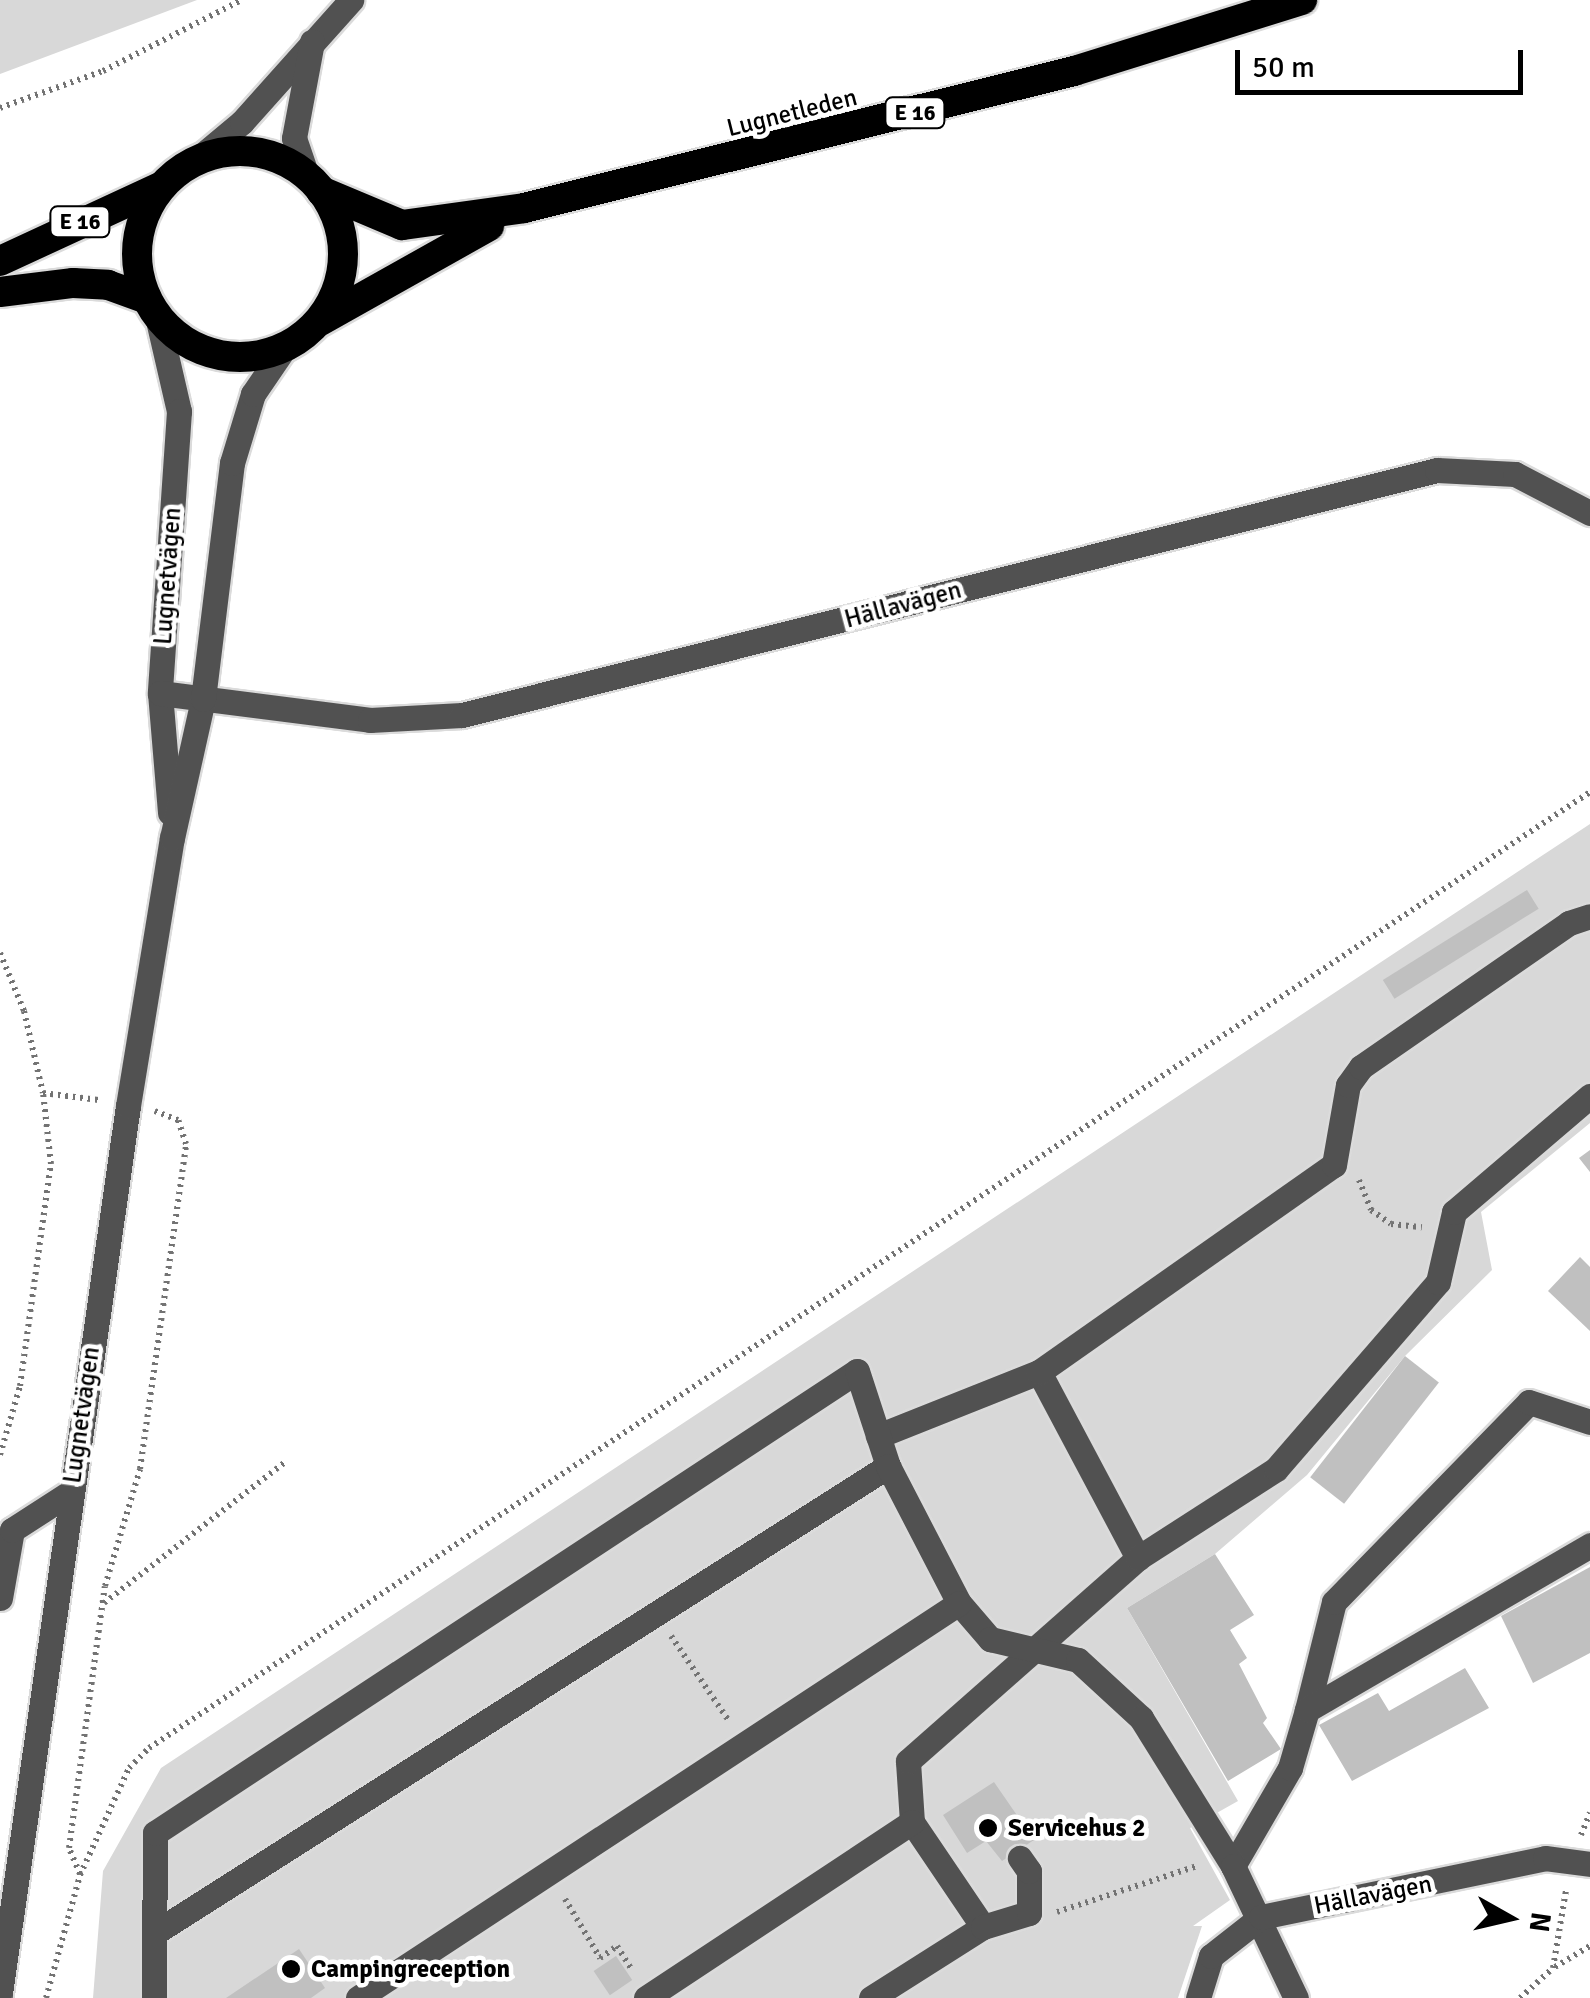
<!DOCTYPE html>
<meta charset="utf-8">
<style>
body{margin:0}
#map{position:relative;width:1590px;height:1998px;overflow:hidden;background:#fff;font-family:Signika,sans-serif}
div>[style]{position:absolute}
.green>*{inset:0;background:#d8d8d8}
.building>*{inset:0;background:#c0c0c0;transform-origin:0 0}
.path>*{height:6px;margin-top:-3px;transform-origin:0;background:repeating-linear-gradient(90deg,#737373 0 2.5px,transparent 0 7.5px)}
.roads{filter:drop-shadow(2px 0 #dbdbdb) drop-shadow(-2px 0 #dbdbdb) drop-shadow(0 2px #dbdbdb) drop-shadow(0 -2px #dbdbdb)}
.minor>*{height:25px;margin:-12.5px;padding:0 12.5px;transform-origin:12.5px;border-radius:12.5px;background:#515151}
.highway>*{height:30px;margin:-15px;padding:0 15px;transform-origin:15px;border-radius:15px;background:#000}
.highway>.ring{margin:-15px;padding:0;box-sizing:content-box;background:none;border:30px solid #000;border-radius:50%}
.dots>*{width:28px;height:28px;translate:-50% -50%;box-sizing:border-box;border:5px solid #fff;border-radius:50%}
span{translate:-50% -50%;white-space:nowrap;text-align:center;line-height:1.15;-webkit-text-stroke:9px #fff;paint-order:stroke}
.shield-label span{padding:2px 8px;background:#fff;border:2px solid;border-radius:8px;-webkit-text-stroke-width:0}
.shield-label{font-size:22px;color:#000;font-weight:700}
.street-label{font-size:25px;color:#000}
.poi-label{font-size:25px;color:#000;font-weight:700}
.left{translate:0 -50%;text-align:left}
.north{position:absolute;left:1460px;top:1868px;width:100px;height:100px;-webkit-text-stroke:8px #fff;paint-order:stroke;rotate:98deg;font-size:28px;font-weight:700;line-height:40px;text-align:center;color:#000}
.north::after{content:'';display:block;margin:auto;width:35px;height:45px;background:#000;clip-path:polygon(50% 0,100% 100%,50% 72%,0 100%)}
.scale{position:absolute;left:1235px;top:50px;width:288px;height:45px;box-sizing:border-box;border:5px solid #000;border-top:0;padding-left:12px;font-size:30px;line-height:35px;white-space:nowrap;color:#000;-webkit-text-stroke:8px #fff;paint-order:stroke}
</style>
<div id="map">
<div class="green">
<div style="clip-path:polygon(0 0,197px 0,0 74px)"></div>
<div style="clip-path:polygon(1590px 824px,1590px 1123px,1481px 1212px,1492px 1270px,1405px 1356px,1307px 1475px,1215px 1554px,1127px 1608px,1238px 1801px,1190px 1828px,1230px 1900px,1193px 1926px,1202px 1926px,1178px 1998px,93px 1998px,103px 1871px,161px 1768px)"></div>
</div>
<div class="building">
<div style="left:1527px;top:890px;width:22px;height:170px;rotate:58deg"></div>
<div style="clip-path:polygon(1590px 1150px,1590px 1172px,1579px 1158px)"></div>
<div style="clip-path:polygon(1580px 1257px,1590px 1267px,1590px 1331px,1548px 1291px)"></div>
<div style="left:1405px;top:1356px;width:43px;height:154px;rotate:38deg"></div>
<div style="clip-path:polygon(1215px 1554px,1254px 1615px,1230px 1630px,1247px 1658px,1239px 1664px,1267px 1718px,1263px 1723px,1281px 1749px,1228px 1781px,1127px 1608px)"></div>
<div style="clip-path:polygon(1590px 1567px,1590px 1653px,1533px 1683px,1501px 1616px)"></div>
<div style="clip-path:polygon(1465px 1668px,1489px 1708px,1352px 1781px,1319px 1725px,1378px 1693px,1389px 1711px)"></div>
<div style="clip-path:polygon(994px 1782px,1034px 1840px,1002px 1861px,986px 1841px,967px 1853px,943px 1815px)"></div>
<div style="clip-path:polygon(299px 1949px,325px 1988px,311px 1998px,226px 1998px)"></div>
<div style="left:616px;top:1956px;width:29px;height:27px;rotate:56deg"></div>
</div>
<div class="path">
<div style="left:0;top:108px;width:109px;rotate:-19.8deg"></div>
<div style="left:103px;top:71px;width:156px;rotate:-27.1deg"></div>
<div style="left:0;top:953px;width:63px;rotate:67.5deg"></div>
<div style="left:24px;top:1011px;width:84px;rotate:77deg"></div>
<div style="left:43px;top:1093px;width:56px;rotate:7.1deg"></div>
<div style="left:1359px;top:1180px;width:32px;rotate:68deg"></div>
<div style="left:1371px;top:1210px;width:24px;rotate:35deg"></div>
<div style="left:1391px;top:1224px;width:31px;rotate:6deg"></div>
<div style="left:0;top:1455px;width:72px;rotate:-73.8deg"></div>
<div style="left:20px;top:1386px;width:224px;rotate:-82.1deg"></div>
<div style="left:51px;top:1164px;width:71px;rotate:-96.4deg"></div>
<div style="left:104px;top:1603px;width:229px;rotate:-37.9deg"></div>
<div style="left:671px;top:1636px;width:103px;rotate:55.7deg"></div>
<div style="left:1581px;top:1835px;width:24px;rotate:-68deg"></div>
<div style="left:80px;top:1874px;width:28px;rotate:-113deg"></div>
<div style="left:69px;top:1848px;width:264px;rotate:-82.2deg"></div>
<div style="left:105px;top:1586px;width:122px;rotate:-73.3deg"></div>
<div style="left:140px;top:1469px;width:328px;rotate:-81.9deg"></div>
<div style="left:186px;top:1144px;width:25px;rotate:-108deg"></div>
<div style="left:178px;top:1120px;width:25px;rotate:-159deg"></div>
<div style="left:565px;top:1899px;width:69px;rotate:59.3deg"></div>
<div style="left:600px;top:1958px;width:21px;rotate:-35deg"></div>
<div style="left:617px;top:1946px;width:28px;rotate:58deg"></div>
<div style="left:1057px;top:1912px;width:147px;rotate:-18.2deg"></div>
<div style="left:1555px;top:1967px;width:41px;rotate:-31deg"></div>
<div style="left:46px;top:1998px;width:128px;rotate:-74.5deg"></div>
<div style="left:80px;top:1875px;width:118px;rotate:-65.4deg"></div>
<div style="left:129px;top:1768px;width:28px;rotate:-45deg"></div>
<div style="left:149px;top:1748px;width:1729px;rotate:-33.56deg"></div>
<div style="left:1520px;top:1998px;width:45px;rotate:-42.3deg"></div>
<div style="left:1553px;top:1968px;width:79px;rotate:-80.5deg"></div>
</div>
<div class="roads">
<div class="minor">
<div style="left:194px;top:162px;width:62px;rotate:-39.8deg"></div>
<div style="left:242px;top:122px;width:164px;rotate:-48.2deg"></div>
<div style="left:307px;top:176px;width:40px;rotate:-108.9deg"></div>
<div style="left:294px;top:138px;width:98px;rotate:-79.4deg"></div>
<div style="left:157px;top:316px;width:98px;rotate:77deg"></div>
<div style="left:179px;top:411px;width:283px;rotate:93.9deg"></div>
<div style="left:160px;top:693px;width:120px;rotate:85.2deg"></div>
<div style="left:160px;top:693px;width:212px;rotate:7.3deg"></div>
<div style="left:370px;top:720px;width:92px;rotate:-3.1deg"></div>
<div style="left:462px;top:715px;width:1005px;rotate:-14.11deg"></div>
<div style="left:1437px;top:470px;width:78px;rotate:2.9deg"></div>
<div style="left:1515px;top:474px;width:85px;rotate:27.5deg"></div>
<div style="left:1039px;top:1372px;width:211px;rotate:62deg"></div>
<div style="left:878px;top:1436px;width:173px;rotate:-21.7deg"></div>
<div style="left:1039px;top:1372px;width:360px;rotate:-35.1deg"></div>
<div style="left:1334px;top:1165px;width:81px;rotate:-80.1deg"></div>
<div style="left:1348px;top:1085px;width:22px;rotate:-54deg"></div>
<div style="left:1361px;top:1067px;width:253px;rotate:-34.7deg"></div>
<div style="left:1569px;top:923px;width:22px;rotate:-18deg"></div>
<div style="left:0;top:1598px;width:69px;rotate:-80deg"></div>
<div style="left:12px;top:1530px;width:70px;rotate:-32.8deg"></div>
<div style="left:1307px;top:1710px;width:111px;rotate:-76deg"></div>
<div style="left:1334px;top:1602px;width:279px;rotate:-45.7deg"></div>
<div style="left:1529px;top:1402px;width:64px;rotate:18.2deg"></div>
<div style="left:1233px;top:1866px;width:113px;rotate:-59.8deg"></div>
<div style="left:1290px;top:1768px;width:60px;rotate:-73.7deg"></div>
<div style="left:1307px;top:1710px;width:328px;rotate:-30.2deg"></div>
<div style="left:983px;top:1927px;width:127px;rotate:-124.1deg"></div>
<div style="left:912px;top:1822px;width:61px;rotate:-93.8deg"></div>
<div style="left:908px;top:1761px;width:307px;rotate:-41.4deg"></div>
<div style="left:1138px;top:1558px;width:164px;rotate:-32.8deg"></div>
<div style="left:1276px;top:1469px;width:247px;rotate:-49.1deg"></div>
<div style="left:1438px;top:1282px;width:72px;rotate:-77.1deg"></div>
<div style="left:1454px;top:1212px;width:179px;rotate:-40.5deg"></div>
<div style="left:156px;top:1932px;width:868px;rotate:-32.48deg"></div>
<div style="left:0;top:1993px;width:896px;rotate:-81.79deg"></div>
<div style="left:128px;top:1106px;width:272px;rotate:-80.7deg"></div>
<div style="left:172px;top:838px;width:142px;rotate:-77.4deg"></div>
<div style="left:203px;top:699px;width:238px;rotate:-83deg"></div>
<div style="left:232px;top:463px;width:72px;rotate:-73.1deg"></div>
<div style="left:253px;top:394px;width:57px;rotate:-55.8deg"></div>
<div style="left:154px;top:1998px;width:165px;rotate:-89.7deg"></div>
<div style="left:155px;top:1833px;width:840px;rotate:-33.35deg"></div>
<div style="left:857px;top:1371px;width:100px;rotate:71.9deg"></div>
<div style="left:888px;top:1466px;width:154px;rotate:62.6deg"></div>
<div style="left:959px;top:1603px;width:48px;rotate:49.3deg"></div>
<div style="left:990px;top:1639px;width:90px;rotate:13.4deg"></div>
<div style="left:1078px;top:1660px;width:86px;rotate:42.6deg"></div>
<div style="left:1141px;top:1718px;width:174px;rotate:58.1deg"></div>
<div style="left:1233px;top:1866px;width:146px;rotate:64.5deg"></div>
<div style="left:358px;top:1998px;width:719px;rotate:-33.31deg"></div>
<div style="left:646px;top:1998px;width:319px;rotate:-33.5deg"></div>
<div style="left:871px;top:1998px;width:133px;rotate:-32.4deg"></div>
<div style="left:983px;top:1927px;width:48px;rotate:-16.9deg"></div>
<div style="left:1029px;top:1913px;width:42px;rotate:-90deg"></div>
<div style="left:1029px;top:1871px;width:16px;rotate:-125deg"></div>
<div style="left:1198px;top:1998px;width:44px;rotate:-72.8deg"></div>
<div style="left:1211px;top:1956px;width:63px;rotate:-38deg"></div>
<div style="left:1261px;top:1917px;width:290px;rotate:-11.7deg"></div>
<div style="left:1545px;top:1858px;width:45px;rotate:7.6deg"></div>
</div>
<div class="highway">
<div class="ring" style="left:137px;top:151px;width:176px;height:176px"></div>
<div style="left:321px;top:191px;width:88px;rotate:22.8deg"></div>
<div style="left:402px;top:225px;width:123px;rotate:-7.9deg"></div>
<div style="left:524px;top:208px;width:567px;rotate:-13.99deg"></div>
<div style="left:1074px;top:71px;width:239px;rotate:-17.3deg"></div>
<div style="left:0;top:261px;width:179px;rotate:-24.8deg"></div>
<div style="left:0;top:292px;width:74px;rotate:-7deg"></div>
<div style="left:73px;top:283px;width:35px;rotate:3deg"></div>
<div style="left:108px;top:285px;width:41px;rotate:19.7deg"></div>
<div style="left:320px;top:321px;width:194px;rotate:-29.3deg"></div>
</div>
</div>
<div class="dots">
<div style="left:988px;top:1828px;background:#000"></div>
<div style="left:291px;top:1969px;background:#000"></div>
</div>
<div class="shield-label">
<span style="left:915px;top:113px">E 16</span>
<span style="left:80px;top:222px">E 16</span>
</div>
<div class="street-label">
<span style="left:792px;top:113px;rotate:-14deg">Lugnetleden</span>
<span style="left:168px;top:576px;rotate:-86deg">Lugnetvägen</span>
<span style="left:903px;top:605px;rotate:-15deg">Hällavägen</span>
<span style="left:82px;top:1415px;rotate:-82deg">Lugnetvägen</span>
<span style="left:1373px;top:1895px;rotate:-11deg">Hällavägen</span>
</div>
<div class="poi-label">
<span class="left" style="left:1008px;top:1828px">Servicehus 2</span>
<span class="left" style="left:311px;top:1969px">Campingreception</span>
</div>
<div class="north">N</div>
<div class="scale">50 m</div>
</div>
